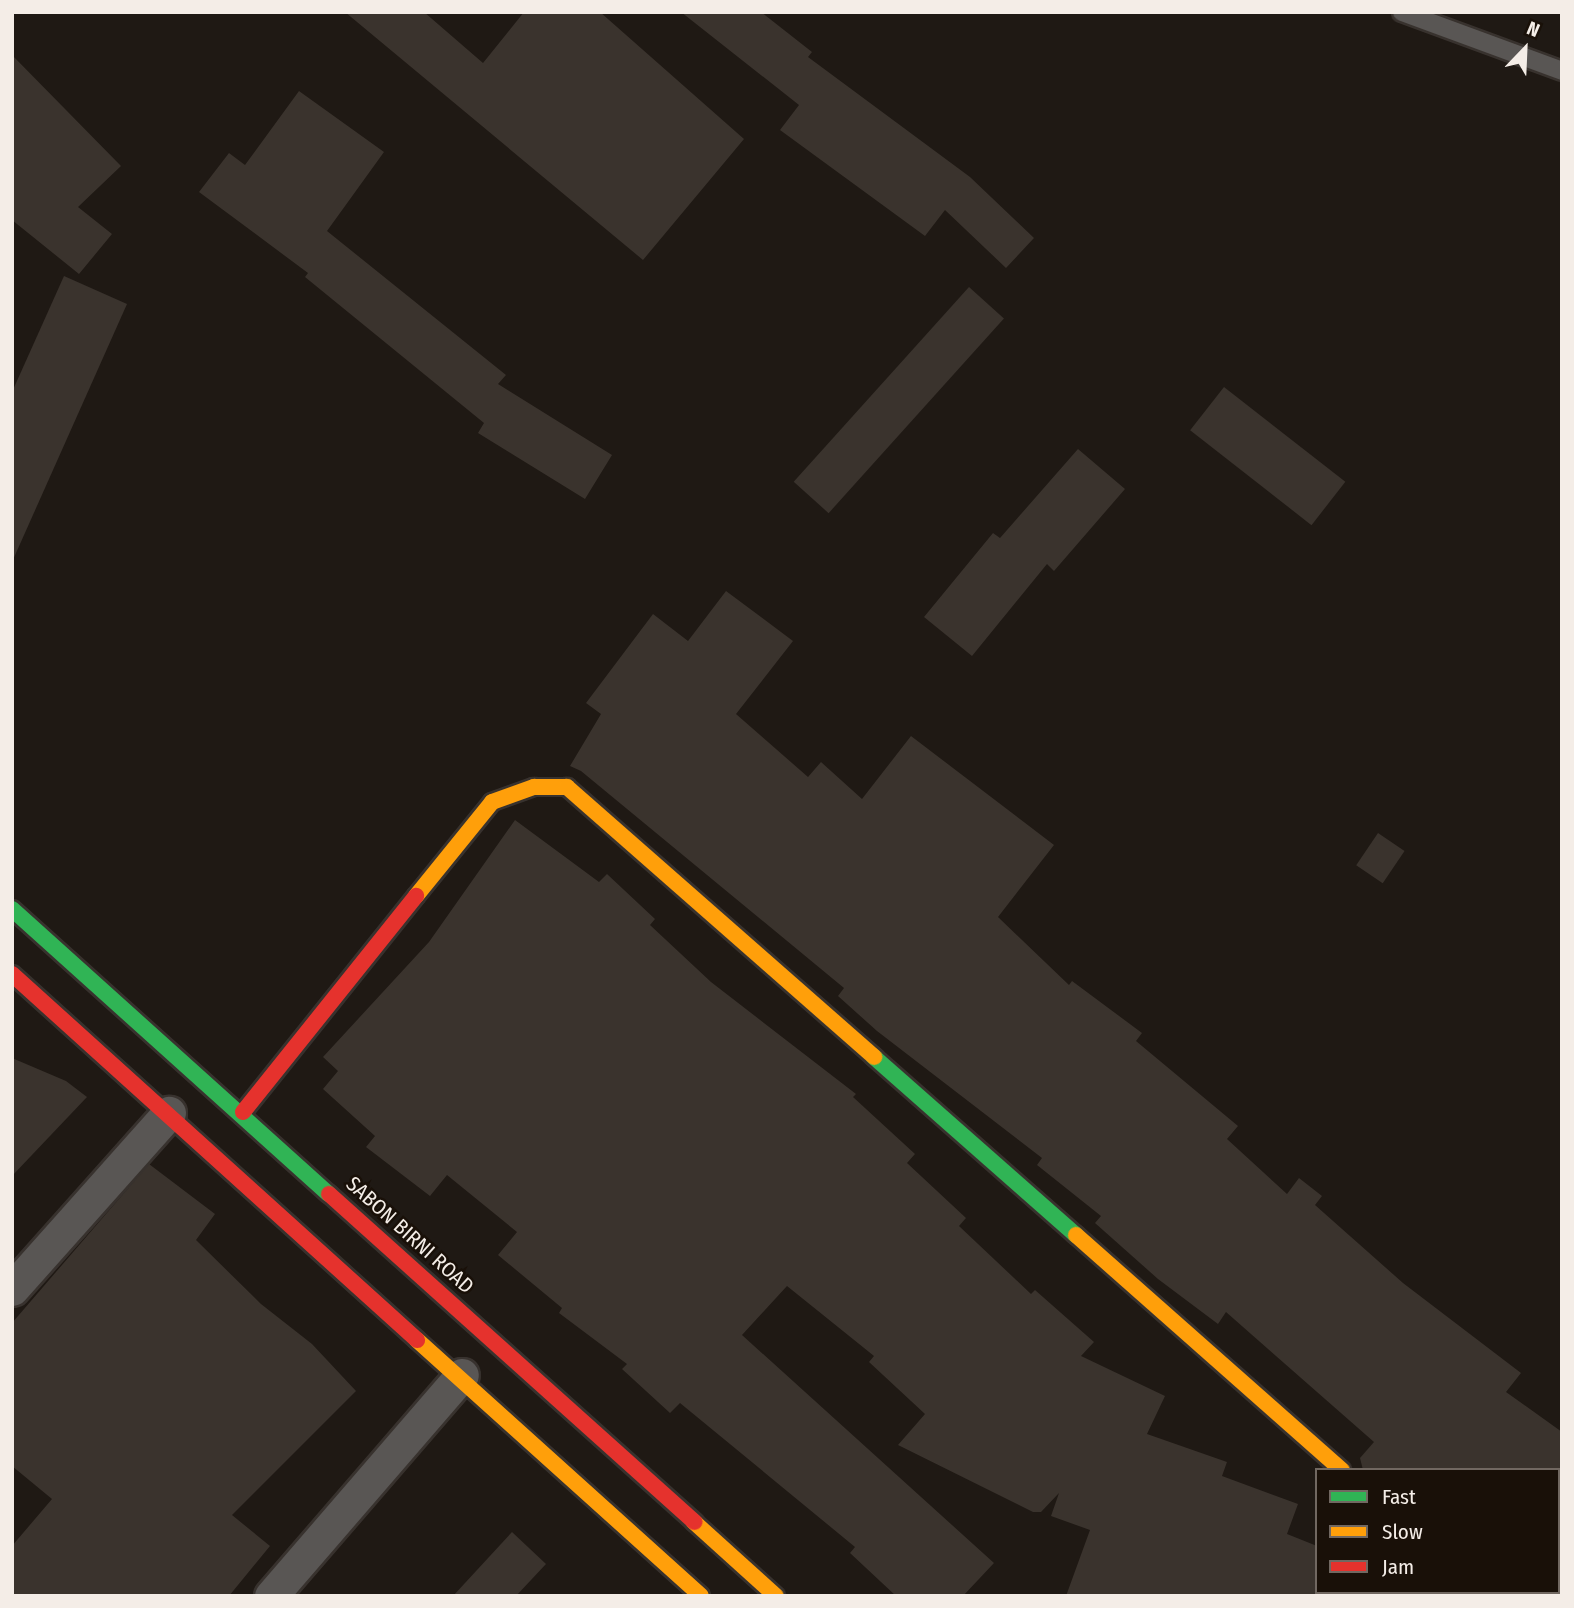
<!DOCTYPE html>
<style>
body{margin:0}
#map{position:relative;width:1574px;height:1608px;overflow:hidden;background:#1f1914;font-family:"Fira Sans Condensed",sans-serif}
div>[style]{position:absolute}
.building>*{inset:0;background:#3a332d;transform-origin:0 0}
.roads{filter:drop-shadow(2px 0 #38322e) drop-shadow(-2px 0 #38322e) drop-shadow(0 2px #38322e) drop-shadow(0 -2px #38322e)}
.lane>*{height:18px;margin:-9px;padding:0 9px;transform-origin:9px;border-radius:9px;background:#595654}
.street>*{height:33px;margin:-16.5px;padding:0 16.5px;transform-origin:16.5px;border-radius:16.5px;background:#595654}
.fast>*{height:16px;margin:-8px;padding:0 8px;transform-origin:8px;border-radius:8px;background:#30b455}
.slow>*{height:16px;margin:-8px;padding:0 8px;transform-origin:8px;border-radius:8px;background:#ff9f0a}
.jam>*{height:16px;margin:-8px;padding:0 8px;transform-origin:8px;border-radius:8px;background:#e5322d}
span{translate:-50% -50%;white-space:nowrap;text-align:center;line-height:1.15;-webkit-text-stroke:5px #191008;paint-order:stroke}
.street-label{font-size:21px;color:#f4ede7}
.frame{position:absolute;inset:0;border:14px solid #f4ede7;pointer-events:none}
.legend{position:absolute;left:1315px;top:1468px;width:245px;height:126px;box-sizing:border-box;background:#191008;border:2px solid #716861;margin:0;padding:9px 12px;list-style:none;font-size:21px;color:#f4ede7}
.legend li{display:flex;align-items:center;gap:14px;height:35px}
.legend b{width:35px;border:2px solid #716861}
.north{position:absolute;left:1490px;top:14px;width:70px;height:70px;-webkit-text-stroke:5px #191008;paint-order:stroke;rotate:23deg;font-size:19px;font-weight:700;line-height:28px;text-align:center;color:#f4ede7}
.north::after{content:'';display:block;margin:auto;width:24px;height:32px;background:#f4ede7;clip-path:polygon(50% 0,100% 100%,50% 72%,0 100%)}
</style>
<div id="map">
<div class="building">
<div style="clip-path:polygon(345px 12px,424px 12px,483px 63px,524px 12px,600px 12px,744px 139px,643px 260px)"></div>
<div style="clip-path:polygon(681px 12px,761px 12px,812px 52px,808px 57px,970px 177px,1034px 238px,1006px 268px,945px 210px,925px 236px,780px 130px,799px 105px)"></div>
<div style="clip-path:polygon(12px 55px,121px 166px,78px 207px,112px 234px,79px 274px,12px 220px)"></div>
<div style="clip-path:polygon(299px 91px,384px 152px,327px 231px,506px 375px,498px 384px,612px 455px,585px 499px,478px 433px,484px 423px,305px 277px,308px 273px,199px 192px,229px 153px,245px 165px)"></div>
<div style="clip-path:polygon(64px 276px,127px 304px,12px 562px,12px 392px)"></div>
<div style="left:969px;top:287px;width:47px;height:262px;rotate:42deg"></div>
<div style="left:1224px;top:387px;width:154px;height:55px;rotate:38deg"></div>
<div style="clip-path:polygon(1078px 449px,1125px 489px,1054px 571px,1047px 564px,972px 656px,924px 617px,993px 533px,1000px 538px)"></div>
<div style="clip-path:polygon(726px 591px,793px 641px,736px 714px,808px 777px,821px 762px,862px 799px,911px 736px,1054px 845px,998px 917px,1069px 985px,1072px 981px,1142px 1033px,1136px 1041px,1238px 1126px,1227px 1139px,1287px 1194px,1299px 1178px,1322px 1196px,1315px 1205px,1403px 1283px,1521px 1373px,1506px 1392px,1562px 1432px,1562px 1470px,1363px 1470px,1360px 1458px,1374px 1442px,1226px 1312px,1218px 1324px,1158px 1279px,1095px 1223px,1101px 1216px,1037px 1165px,1042px 1158px,877px 1031px,838px 996px,844px 988px,581px 771px,570px 766px,601px 714px,586px 703px,653px 614px,688px 641px)"></div>
<div style="clip-path:polygon(515px 820px,599px 882px,607px 874px,655px 919px,650px 925px,711px 982px,856px 1094px,853px 1097px,915px 1154px,907px 1163px,966px 1218px,959px 1226px,1031px 1294px,1035px 1290px,1094px 1342px,1081px 1356px,1165px 1396px,1147px 1434px,1227px 1462px,1222px 1476px,1298px 1504px,1287px 1534px,1317px 1546px,1317px 1596px,1066px 1596px,1090px 1530px,1051px 1516px,1059px 1493px,1041px 1512px,1033px 1512px,898px 1445px,925px 1414px,869px 1362px,874px 1356px,787px 1286px,742px 1335px,994px 1563px,963px 1596px,896px 1596px,850px 1553px,855px 1547px,680px 1403px,670px 1413px,622px 1369px,627px 1364px,559px 1313px,562px 1308px,498px 1255px,517px 1232px,447px 1175px,430px 1196px,366px 1147px,375px 1136px,323px 1089px,338px 1071px,323px 1057px,429px 942px)"></div>
<div style="left:1378px;top:833px;width:32px;height:39px;rotate:34deg"></div>
<div style="clip-path:polygon(12px 1058px,66px 1081px,87px 1097px,12px 1176px)"></div>
<div style="clip-path:polygon(149px 1164px,215px 1214px,196px 1240px,261px 1304px,312px 1344px,356px 1391px,232px 1515px,270px 1546px,229px 1596px,12px 1596px,12px 1546px,52px 1499px,12px 1466px,12px 1323px)"></div>
<div style="clip-path:polygon(512px 1532px,546px 1564px,516px 1596px,453px 1596px)"></div>
</div>
<div class="roads">
<div class="lane">
<div style="left:1402px;top:12px;width:171px;rotate:20.2deg"></div>
</div>
<div class="street">
<div style="left:12px;top:1289px;width:236px;rotate:-48.3deg"></div>
<div style="left:1481px;top:1592px;width:6px;rotate:45deg"></div>
<div style="left:271px;top:1596px;width:292px;rotate:-49.2deg"></div>
</div>
<div class="fast">
<div style="left:12px;top:909px;width:426px;rotate:42deg"></div>
<div style="left:874px;top:1057px;width:269px;rotate:41.4deg"></div>
</div>
<div class="slow">
<div style="left:416px;top:896px;width:121px;rotate:-51deg"></div>
<div style="left:492px;top:802px;width:45px;rotate:-19.7deg"></div>
<div style="left:534px;top:787px;width:33px"></div>
<div style="left:567px;top:787px;width:409px;rotate:41.3deg"></div>
<div style="left:1076px;top:1235px;width:355px;rotate:41.5deg"></div>
<div style="left:417px;top:1340px;width:382px;rotate:42deg"></div>
<div style="left:694px;top:1522px;width:110px;rotate:42.1deg"></div>
</div>
<div class="jam">
<div style="left:12px;top:974px;width:546px;rotate:42.1deg"></div>
<div style="left:243px;top:1112px;width:277px;rotate:-51.3deg"></div>
<div style="left:329px;top:1194px;width:491px;rotate:41.9deg"></div>
</div>
</div>
<div class="street-label">
<span style="left:410px;top:1235px;rotate:42deg">SABON BIRNI ROAD</span>
</div>
<div class="frame"></div>
<ul class="legend">
<li><b style="height:9px;background:#30b455"></b>Fast</li>
<li><b style="height:9px;background:#ff9f0a"></b>Slow</li>
<li><b style="height:9px;background:#e5322d"></b>Jam</li>
</ul>
<div class="north">N</div>
</div>
